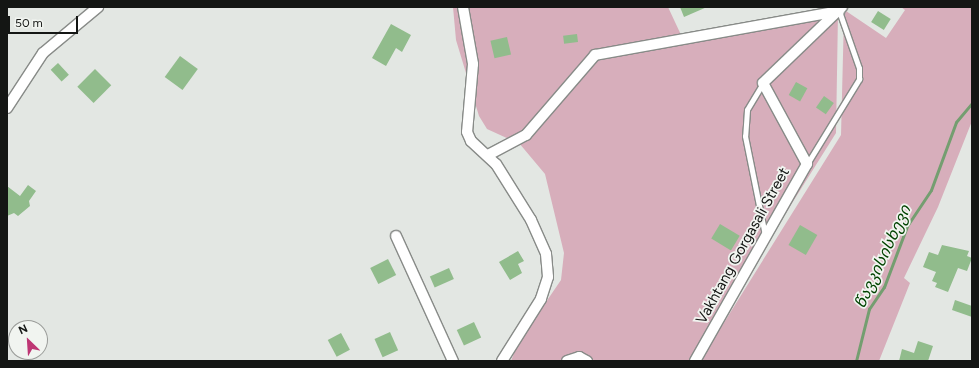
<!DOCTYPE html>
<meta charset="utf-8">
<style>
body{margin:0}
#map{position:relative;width:979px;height:368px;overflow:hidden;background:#e3e7e3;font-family:Figtree,"Noto Sans Georgian",sans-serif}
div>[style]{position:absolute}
.green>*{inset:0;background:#d7aebb}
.stream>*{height:3px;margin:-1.5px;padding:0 1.5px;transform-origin:1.5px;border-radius:1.5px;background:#749e70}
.building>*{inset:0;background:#91bc8c;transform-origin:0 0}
.roads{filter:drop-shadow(1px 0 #888b88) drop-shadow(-1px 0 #888b88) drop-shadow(0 1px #888b88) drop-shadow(0 -1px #888b88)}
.service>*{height:5px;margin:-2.5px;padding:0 2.5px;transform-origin:2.5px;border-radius:2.5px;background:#fff}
.minor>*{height:10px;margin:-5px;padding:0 5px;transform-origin:5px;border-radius:5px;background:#fff}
span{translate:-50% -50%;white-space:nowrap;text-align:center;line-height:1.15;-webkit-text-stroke:3.5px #f1f4f0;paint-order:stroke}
.street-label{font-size:15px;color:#141614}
.water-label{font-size:16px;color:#004200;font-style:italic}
.frame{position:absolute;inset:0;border:8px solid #141614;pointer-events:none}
.north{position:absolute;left:8px;top:320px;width:40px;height:40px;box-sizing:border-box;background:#f1f4f0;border:1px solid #999b98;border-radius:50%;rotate:335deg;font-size:11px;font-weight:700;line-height:16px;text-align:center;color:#141614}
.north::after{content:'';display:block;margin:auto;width:14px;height:18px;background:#be3674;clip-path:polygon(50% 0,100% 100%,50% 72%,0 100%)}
.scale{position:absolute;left:8px;top:16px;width:70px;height:18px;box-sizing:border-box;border:2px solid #141614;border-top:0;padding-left:5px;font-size:12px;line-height:14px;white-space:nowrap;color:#141614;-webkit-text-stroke:3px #f1f4f0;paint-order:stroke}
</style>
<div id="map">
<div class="green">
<div style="clip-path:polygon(453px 7px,668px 7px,682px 37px,593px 53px,525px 133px,511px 140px,487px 129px,479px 116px,456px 40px)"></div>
<div style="clip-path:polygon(901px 7px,972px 7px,972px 121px,938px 207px,904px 278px,910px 283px,879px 361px,700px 361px,841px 135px,844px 15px,846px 11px,886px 38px,905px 10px)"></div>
<div style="clip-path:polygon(838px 13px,836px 133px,693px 361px,511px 361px,518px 343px,561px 280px,564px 253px,545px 174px,519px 143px,540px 128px,591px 62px)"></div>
</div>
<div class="stream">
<div style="left:856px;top:361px;width:54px;rotate:-76deg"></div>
<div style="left:869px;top:309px;width:27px;rotate:-56deg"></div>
<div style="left:884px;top:287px;width:65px;rotate:-69.3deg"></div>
<div style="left:907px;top:226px;width:43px;rotate:-56.3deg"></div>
<div style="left:931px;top:190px;width:72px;rotate:-69.8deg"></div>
<div style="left:956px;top:122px;width:25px;rotate:-50deg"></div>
</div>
<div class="building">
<div style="clip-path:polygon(680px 7px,707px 7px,684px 17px)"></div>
<div style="left:878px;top:11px;width:15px;height:13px;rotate:32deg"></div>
<div style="clip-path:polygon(391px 24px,411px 35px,402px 52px,396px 48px,386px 66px,372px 58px)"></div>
<div style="left:577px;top:34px;width:8px;height:14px;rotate:83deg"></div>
<div style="left:507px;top:37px;width:18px;height:17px;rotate:77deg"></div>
<div style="left:180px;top:56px;width:22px;height:26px;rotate:36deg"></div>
<div style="left:58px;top:63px;width:16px;height:10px;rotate:47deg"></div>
<div style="left:95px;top:69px;width:23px;height:25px;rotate:45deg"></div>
<div style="left:796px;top:82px;width:13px;height:15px;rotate:29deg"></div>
<div style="left:824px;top:96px;width:12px;height:14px;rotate:35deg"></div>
<div style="clip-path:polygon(28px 185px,36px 191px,29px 201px,30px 206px,18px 216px,14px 213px,7px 216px,7px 186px,20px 196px)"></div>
<div style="left:720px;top:224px;width:23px;height:17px;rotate:31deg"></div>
<div style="left:800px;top:225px;width:20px;height:23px;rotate:30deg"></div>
<div style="clip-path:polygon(942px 245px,969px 251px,967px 256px,972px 258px,967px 271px,958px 268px,948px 292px,935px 287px,937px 283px,932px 281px,936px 272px,923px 267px,929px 252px,938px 255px)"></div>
<div style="clip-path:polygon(518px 251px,524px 261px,518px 264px,522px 273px,510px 280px,499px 262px)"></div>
<div style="left:388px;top:259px;width:18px;height:20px;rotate:63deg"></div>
<div style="left:449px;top:268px;width:12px;height:21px;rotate:66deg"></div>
<div style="clip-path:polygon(955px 300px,972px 306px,972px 317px,952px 310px)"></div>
<div style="left:474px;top:322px;width:17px;height:19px;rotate:65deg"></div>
<div style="left:390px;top:332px;width:20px;height:17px;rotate:66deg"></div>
<div style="left:341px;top:333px;width:19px;height:15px;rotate:62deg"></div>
<div style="clip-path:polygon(918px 341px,933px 346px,928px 361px,899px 361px,902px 349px,914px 353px)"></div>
</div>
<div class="roads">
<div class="service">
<div style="left:763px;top:83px;width:31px;rotate:121deg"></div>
<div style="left:747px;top:110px;width:26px;rotate:94deg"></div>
<div style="left:745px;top:136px;width:101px;rotate:78.6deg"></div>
<div style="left:807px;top:164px;width:100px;rotate:-58.5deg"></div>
<div style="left:859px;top:79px;width:11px;rotate:-90deg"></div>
<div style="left:859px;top:68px;width:60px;rotate:-109.3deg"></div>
</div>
<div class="minor">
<div style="left:463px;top:7px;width:58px;rotate:80deg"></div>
<div style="left:473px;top:64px;width:68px;rotate:95deg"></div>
<div style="left:467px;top:132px;width:10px;rotate:66deg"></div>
<div style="left:471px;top:141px;width:34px;rotate:43deg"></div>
<div style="left:496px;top:164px;width:66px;rotate:58deg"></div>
<div style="left:531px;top:220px;width:37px;rotate:66deg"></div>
<div style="left:546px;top:254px;width:23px;rotate:85deg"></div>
<div style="left:548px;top:277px;width:23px;rotate:108deg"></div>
<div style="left:541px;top:299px;width:73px;rotate:122.2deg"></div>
<div style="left:7px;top:108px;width:66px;rotate:-56.8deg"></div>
<div style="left:43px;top:53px;width:72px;rotate:-39.9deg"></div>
<div style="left:488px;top:155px;width:43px;rotate:-27.8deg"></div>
<div style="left:526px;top:135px;width:106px;rotate:-49.2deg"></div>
<div style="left:595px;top:55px;width:248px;rotate:-10.2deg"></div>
<div style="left:396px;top:236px;width:137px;rotate:65.5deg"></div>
<div style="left:567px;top:361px;width:13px;rotate:-18deg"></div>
<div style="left:579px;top:357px;width:9px;rotate:27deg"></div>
<div style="left:695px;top:361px;width:227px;rotate:-60.4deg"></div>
<div style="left:807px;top:164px;width:92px;rotate:-118.5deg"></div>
<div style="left:763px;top:83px;width:110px;rotate:-43.9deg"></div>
</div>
</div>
<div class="street-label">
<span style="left:743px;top:246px;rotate:-61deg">Vakhtang Gorgasali Street</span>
</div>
<div class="water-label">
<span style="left:883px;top:257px;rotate:-65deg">წავკისისხევი</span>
</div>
<div class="frame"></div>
<div class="north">N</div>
<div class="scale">50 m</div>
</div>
